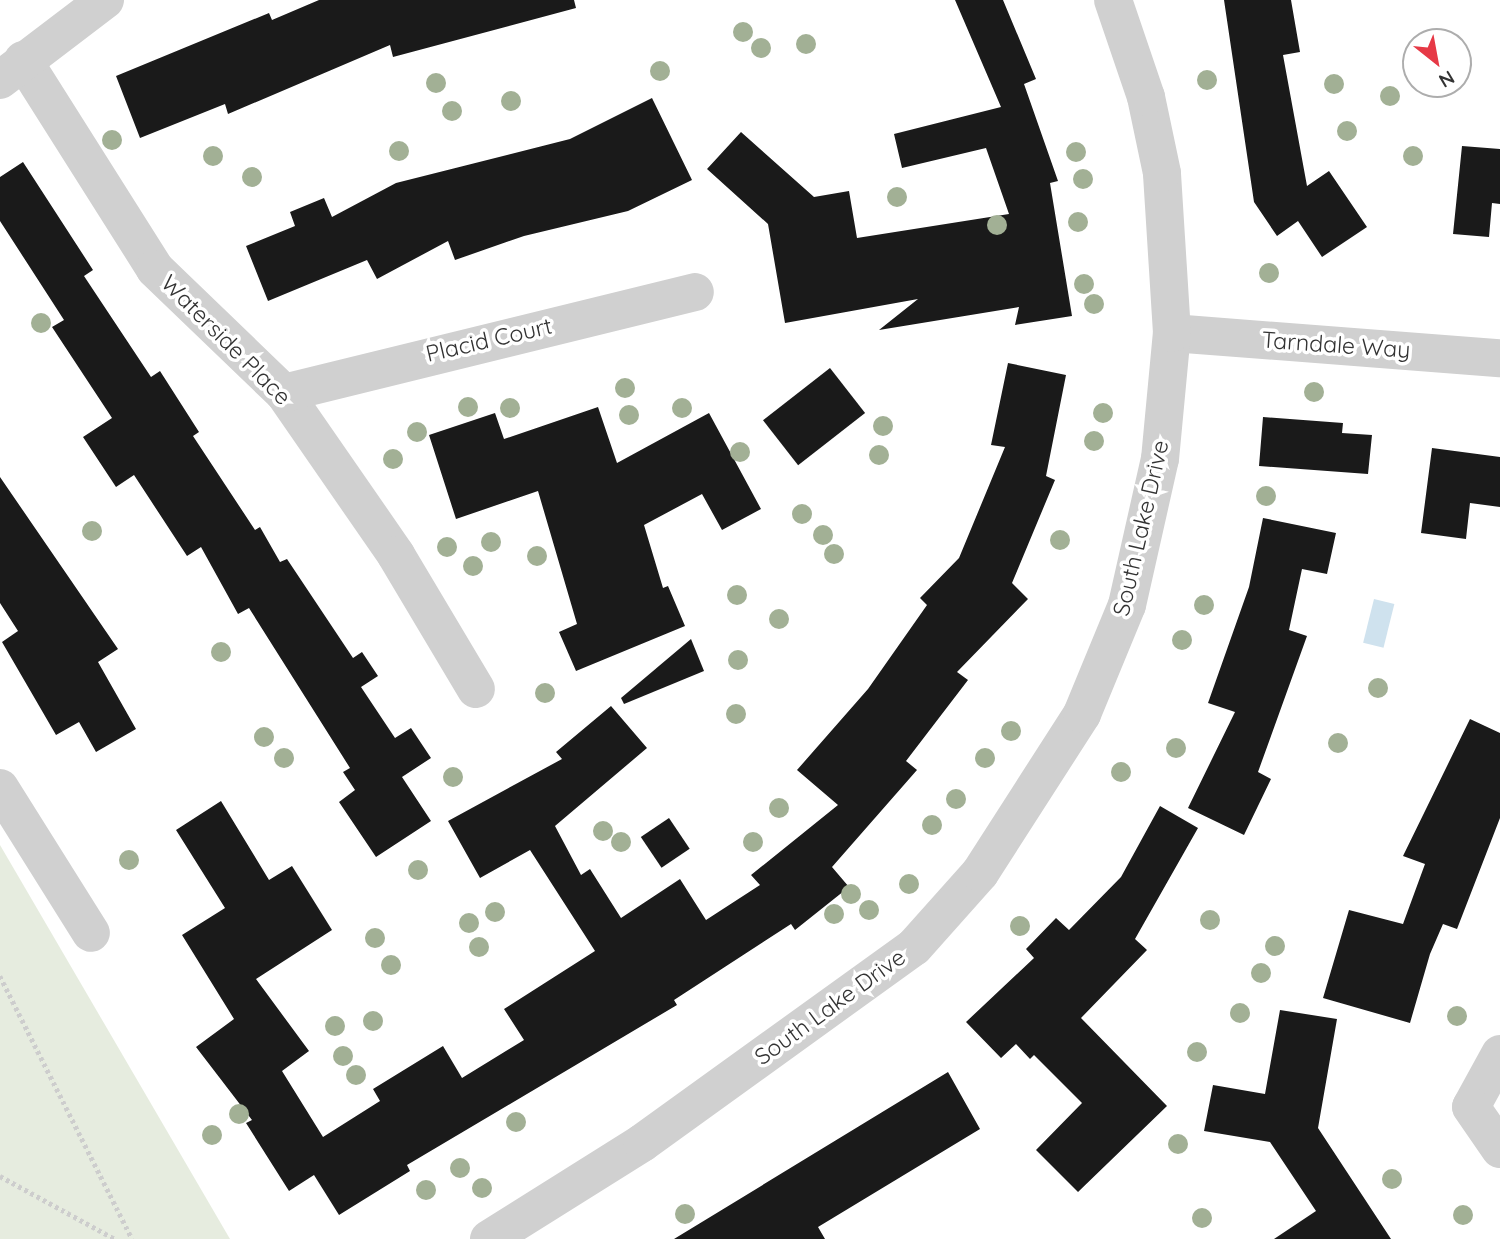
<!DOCTYPE html>
<style>
body{margin:0}
#map{position:relative;width:1500px;height:1239px;overflow:hidden;background:#fff;font-family:Quicksand,sans-serif}
div>[style]{position:absolute}
.green>*{inset:0;background:#e6ecdf}
.water>*{inset:0;background:#cfe2ee;transform-origin:0 0}
.building>*{inset:0;background:#1a1a1a;transform-origin:0 0}
.path>*{height:4.5px;margin-top:-2.25px;transform-origin:0;background:repeating-linear-gradient(90deg,#cdcdcd 0 3.5px,transparent 0 7px)}
.street>*{height:38px;margin:-19px;padding:0 19px;transform-origin:19px;border-radius:19px;background:#d0d0d0}
.trees>*{width:20px;height:20px;margin:-10px;border-radius:50%;background:#a2b095}
span{translate:-50% -50%;white-space:nowrap;text-align:center;line-height:1.15;-webkit-text-stroke:7px #fff;paint-order:stroke}
.street-label{font-size:23px;color:#333}
.north{position:absolute;left:1402px;top:28px;width:70px;height:70px;box-sizing:border-box;background:#fff;border:2px solid #adadad;border-radius:50%;rotate:149deg;font-size:19px;font-weight:700;line-height:28px;text-align:center;color:#333}
.north::after{content:'';display:block;margin:auto;width:24px;height:32px;background:#e63946;clip-path:polygon(50% 0,100% 100%,50% 72%,0 100%)}
</style>
<div id="map">
<div class="green">
<div style="clip-path:polygon(0 845px,230px 1239px,0 1239px)"></div>
</div>
<div class="water">
<div style="left:1374px;top:599px;width:21px;height:45px;rotate:14deg"></div>
</div>
<div class="building">
<div style="clip-path:polygon(319px 0,574px 0,576px 8px,393px 57px,390px 45px,228px 114px,225px 104px,140px 138px,116px 76px,269px 13px,272px 20px)"></div>
<div style="clip-path:polygon(955px 0,1003px 0,1036px 79px,1024px 84px,1058px 181px,1050px 183px,1072px 316px,1015px 325px,1019px 307px,879px 330px,918px 299px,785px 323px,768px 224px,707px 169px,741px 132px,814px 197px,849px 191px,857px 238px,1009px 214px,986px 148px,902px 168px,894px 134px,1001px 107px)"></div>
<div style="clip-path:polygon(1224px 0,1291px 0,1300px 52px,1283px 55px,1307px 186px,1329px 171px,1367px 227px,1322px 257px,1298px 221px,1277px 236px,1254px 202px)"></div>
<div style="clip-path:polygon(652px 98px,692px 180px,628px 211px,524px 236px,455px 260px,448px 241px,377px 279px,367px 260px,268px 301px,246px 246px,295px 226px,290px 212px,324px 198px,332px 217px,396px 183px,570px 139px)"></div>
<div style="clip-path:polygon(1462px 146px,1500px 149px,1500px 204px,1492px 203px,1489px 237px,1453px 234px)"></div>
<div style="clip-path:polygon(23px 162px,93px 270px,84px 276px,151px 377px,160px 371px,199px 432px,193px 436px,255px 530px,260px 527px,280px 562px,287px 559px,353px 658px,362px 652px,378px 676px,361px 687px,395px 738px,411px 728px,431px 758px,402px 777px,431px 821px,376px 857px,339px 802px,355px 790px,343px 772px,350px 768px,249px 608px,238px 614px,201px 547px,187px 556px,134px 475px,116px 487px,83px 437px,112px 418px,52px 327px,64px 320px,0 221px,0 177px)"></div>
<div style="clip-path:polygon(1008px 363px,1066px 375px,1046px 476px,1055px 480px,1012px 583px,1028px 599px,957px 672px,968px 680px,906px 761px,917px 770px,832px 867px,849px 887px,795px 930px,791px 924px,674px 1000px,677px 1005px,407px 1165px,410px 1171px,339px 1215px,314px 1175px,289px 1191px,246px 1123px,252px 1120px,196px 1047px,234px 1019px,182px 935px,225px 908px,176px 830px,221px 801px,269px 880px,292px 866px,332px 930px,256px 979px,309px 1051px,282px 1071px,323px 1137px,380px 1101px,373px 1089px,443px 1046px,462px 1078px,524px 1040px,504px 1009px,595px 951px,530px 850px,480px 878px,448px 821px,562px 759px,556px 752px,611px 706px,647px 748px,555px 826px,581px 875px,590px 869px,621px 918px,680px 879px,706px 920px,760px 885px,751px 875px,838px 805px,797px 770px,868px 689px,927px 605px,920px 598px,959px 558px,1005px 447px,991px 445px)"></div>
<div style="left:830px;top:368px;width:57px;height:85px;rotate:52deg"></div>
<div style="clip-path:polygon(598px 407px,617px 463px,709px 413px,761px 509px,722px 530px,702px 494px,644px 525px,663px 588px,668px 586px,685px 626px,576px 671px,559px 632px,577px 624px,538px 491px,456px 519px,429px 435px,495px 413px,504px 439px)"></div>
<div style="clip-path:polygon(1263px 417px,1343px 423px,1342px 433px,1372px 435px,1368px 474px,1259px 466px)"></div>
<div style="clip-path:polygon(1432px 448px,1500px 457px,1500px 507px,1470px 503px,1466px 539px,1421px 533px)"></div>
<div style="clip-path:polygon(0 477px,118px 649px,98px 662px,136px 729px,96px 752px,79px 722px,56px 735px,2px 642px,18px 631px,0 603px)"></div>
<div style="clip-path:polygon(1263px 518px,1336px 533px,1327px 574px,1302px 569px,1289px 630px,1307px 636px,1258px 772px,1271px 779px,1244px 835px,1188px 808px,1235px 712px,1208px 703px,1249px 587px)"></div>
<div style="clip-path:polygon(691px 639px,704px 671px,624px 704px,621px 698px)"></div>
<div style="clip-path:polygon(1470px 719px,1500px 733px,1500px 818px,1457px 929px,1443px 924px,1430px 954px,1410px 1023px,1323px 998px,1349px 910px,1403px 924px,1425px 864px,1403px 856px)"></div>
<div style="clip-path:polygon(1160px 806px,1198px 828px,1135px 939px,1147px 950px,1081px 1018px,1167px 1106px,1078px 1192px,1036px 1150px,1082px 1103px,1034px 1055px,1030px 1059px,1016px 1044px,1001px 1058px,966px 1022px,1034px 958px,1026px 949px,1056px 918px,1069px 930px,1121px 877px)"></div>
<div style="left:669px;top:818px;width:37px;height:34px;rotate:56deg"></div>
<div style="clip-path:polygon(1280px 1010px,1337px 1019px,1318px 1128px,1391px 1239px,1274px 1239px,1316px 1211px,1270px 1142px,1204px 1131px,1213px 1085px,1265px 1094px)"></div>
<div style="clip-path:polygon(948px 1072px,980px 1129px,818px 1227px,825px 1239px,674px 1239px)"></div>
</div>
<div class="path">
<div style="left:0;top:976px;width:294px;rotate:63.3deg"></div>
<div style="left:0;top:1176px;width:131px;rotate:28.7deg"></div>
</div>
<div class="street">
<div style="left:23px;top:60px;width:247px;rotate:57.7deg"></div>
<div style="left:155px;top:269px;width:179px;rotate:43.9deg"></div>
<div style="left:284px;top:393px;width:197px;rotate:55.3deg"></div>
<div style="left:396px;top:555px;width:156px;rotate:59.2deg"></div>
<div style="left:0;top:80px;width:132px;rotate:-37.3deg"></div>
<div style="left:1172px;top:333px;width:329px;rotate:4.4deg"></div>
<div style="left:284px;top:393px;width:423px;rotate:-13.8deg"></div>
<div style="left:0;top:788px;width:171px;rotate:57.9deg"></div>
<div style="left:1500px;top:1054px;width:60px;rotate:118.7deg"></div>
<div style="left:1471px;top:1107px;width:51px;rotate:55.4deg"></div>
<div style="left:489px;top:1239px;width:181px;rotate:-32.1deg"></div>
<div style="left:642px;top:1143px;width:335px;rotate:-35.8deg"></div>
<div style="left:914px;top:947px;width:99px;rotate:-48.3deg"></div>
<div style="left:980px;top:873px;width:189px;rotate:-57.3deg"></div>
<div style="left:1082px;top:714px;width:118px;rotate:-67.6deg"></div>
<div style="left:1127px;top:605px;width:150px;rotate:-77.3deg"></div>
<div style="left:1160px;top:459px;width:127px;rotate:-84.6deg"></div>
<div style="left:1172px;top:333px;width:160px;rotate:-93.6deg"></div>
<div style="left:1162px;top:173px;width:78px;rotate:-101.9deg"></div>
<div style="left:1146px;top:97px;width:102px;rotate:-108.8deg"></div>
</div>
<div class="trees">
<div style="left:743px;top:32px"></div>
<div style="left:806px;top:44px"></div>
<div style="left:761px;top:48px"></div>
<div style="left:660px;top:71px"></div>
<div style="left:1207px;top:80px"></div>
<div style="left:436px;top:83px"></div>
<div style="left:1334px;top:84px"></div>
<div style="left:1390px;top:96px"></div>
<div style="left:511px;top:101px"></div>
<div style="left:452px;top:111px"></div>
<div style="left:1347px;top:131px"></div>
<div style="left:112px;top:140px"></div>
<div style="left:399px;top:151px"></div>
<div style="left:1076px;top:152px"></div>
<div style="left:213px;top:156px"></div>
<div style="left:1413px;top:156px"></div>
<div style="left:252px;top:177px"></div>
<div style="left:1083px;top:179px"></div>
<div style="left:897px;top:197px"></div>
<div style="left:1078px;top:222px"></div>
<div style="left:997px;top:225px"></div>
<div style="left:1269px;top:273px"></div>
<div style="left:1084px;top:284px"></div>
<div style="left:1094px;top:304px"></div>
<div style="left:41px;top:323px"></div>
<div style="left:625px;top:388px"></div>
<div style="left:1314px;top:392px"></div>
<div style="left:468px;top:407px"></div>
<div style="left:510px;top:408px"></div>
<div style="left:682px;top:408px"></div>
<div style="left:1103px;top:413px"></div>
<div style="left:629px;top:415px"></div>
<div style="left:883px;top:426px"></div>
<div style="left:417px;top:432px"></div>
<div style="left:1094px;top:441px"></div>
<div style="left:740px;top:452px"></div>
<div style="left:879px;top:455px"></div>
<div style="left:393px;top:459px"></div>
<div style="left:1266px;top:496px"></div>
<div style="left:802px;top:514px"></div>
<div style="left:92px;top:531px"></div>
<div style="left:823px;top:535px"></div>
<div style="left:1060px;top:540px"></div>
<div style="left:491px;top:542px"></div>
<div style="left:447px;top:547px"></div>
<div style="left:834px;top:554px"></div>
<div style="left:537px;top:556px"></div>
<div style="left:473px;top:566px"></div>
<div style="left:737px;top:595px"></div>
<div style="left:1204px;top:605px"></div>
<div style="left:779px;top:619px"></div>
<div style="left:1182px;top:640px"></div>
<div style="left:221px;top:652px"></div>
<div style="left:738px;top:660px"></div>
<div style="left:1378px;top:688px"></div>
<div style="left:545px;top:693px"></div>
<div style="left:736px;top:714px"></div>
<div style="left:1011px;top:731px"></div>
<div style="left:264px;top:737px"></div>
<div style="left:1338px;top:743px"></div>
<div style="left:1176px;top:748px"></div>
<div style="left:284px;top:758px"></div>
<div style="left:985px;top:758px"></div>
<div style="left:1121px;top:772px"></div>
<div style="left:453px;top:777px"></div>
<div style="left:956px;top:799px"></div>
<div style="left:779px;top:808px"></div>
<div style="left:932px;top:825px"></div>
<div style="left:603px;top:831px"></div>
<div style="left:621px;top:842px"></div>
<div style="left:753px;top:842px"></div>
<div style="left:129px;top:860px"></div>
<div style="left:418px;top:870px"></div>
<div style="left:909px;top:884px"></div>
<div style="left:851px;top:894px"></div>
<div style="left:869px;top:910px"></div>
<div style="left:495px;top:912px"></div>
<div style="left:834px;top:914px"></div>
<div style="left:1210px;top:920px"></div>
<div style="left:469px;top:923px"></div>
<div style="left:1020px;top:926px"></div>
<div style="left:375px;top:938px"></div>
<div style="left:1275px;top:946px"></div>
<div style="left:479px;top:947px"></div>
<div style="left:391px;top:965px"></div>
<div style="left:1261px;top:973px"></div>
<div style="left:1240px;top:1013px"></div>
<div style="left:1457px;top:1016px"></div>
<div style="left:373px;top:1021px"></div>
<div style="left:335px;top:1026px"></div>
<div style="left:1197px;top:1052px"></div>
<div style="left:343px;top:1056px"></div>
<div style="left:356px;top:1075px"></div>
<div style="left:239px;top:1114px"></div>
<div style="left:516px;top:1122px"></div>
<div style="left:212px;top:1135px"></div>
<div style="left:1178px;top:1144px"></div>
<div style="left:460px;top:1168px"></div>
<div style="left:1392px;top:1179px"></div>
<div style="left:482px;top:1188px"></div>
<div style="left:426px;top:1190px"></div>
<div style="left:685px;top:1214px"></div>
<div style="left:1463px;top:1215px"></div>
<div style="left:1202px;top:1218px"></div>
</div>
<div class="street-label">
<span style="left:226px;top:340px;rotate:45deg">Waterside Place</span>
<span style="left:489px;top:340px;rotate:-13deg">Placid Court</span>
<span style="left:1336px;top:345px;rotate:4deg">Tarndale Way</span>
<span style="left:1141px;top:528px;rotate:-77deg">South Lake Drive</span>
<span style="left:830px;top:1007px;rotate:-36deg">South Lake Drive</span>
</div>
<div class="north">N</div>
</div>
